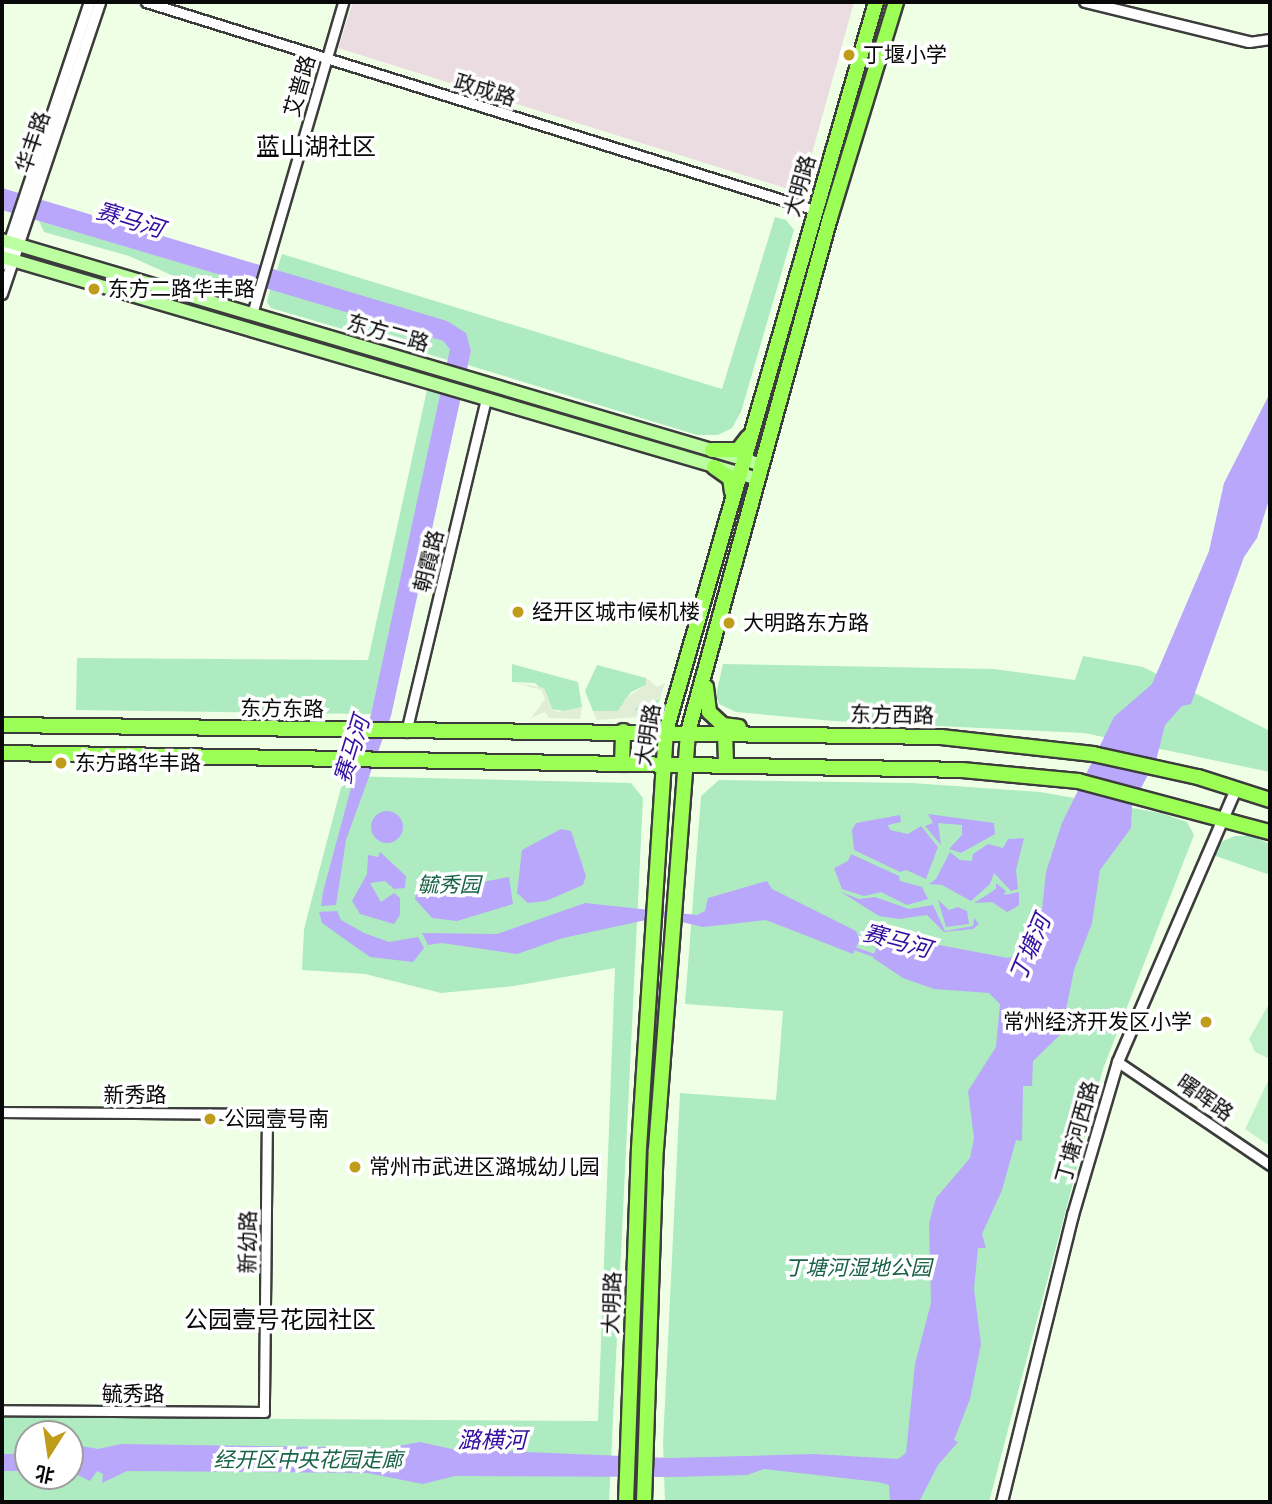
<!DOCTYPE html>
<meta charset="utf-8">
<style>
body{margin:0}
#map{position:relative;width:1272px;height:1504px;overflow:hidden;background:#efffe6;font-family:"Crimson Pro","Noto Sans SC",serif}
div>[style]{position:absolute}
.industrial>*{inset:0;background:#eadce0}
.green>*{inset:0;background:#aeebc1}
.pitch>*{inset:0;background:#c1f1c9}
.plaza>*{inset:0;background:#e1edd7}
.water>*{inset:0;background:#b8a7fa}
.round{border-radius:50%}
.stream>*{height:2.5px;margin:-1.25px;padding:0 1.25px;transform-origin:1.25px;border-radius:1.25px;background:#b8a7fa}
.roads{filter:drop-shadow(2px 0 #3c3c3c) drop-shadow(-2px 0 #3c3c3c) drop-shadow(0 2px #3c3c3c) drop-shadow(0 -2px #3c3c3c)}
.minor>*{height:9px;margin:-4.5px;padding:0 4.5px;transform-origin:4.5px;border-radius:4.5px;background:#fff}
.tertiary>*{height:10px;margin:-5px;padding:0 5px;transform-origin:5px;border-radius:5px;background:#fff}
.secondary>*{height:12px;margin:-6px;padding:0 6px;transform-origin:6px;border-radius:6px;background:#bcffa1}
.primary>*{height:14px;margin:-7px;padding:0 7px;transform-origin:7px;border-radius:7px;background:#9cff56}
.dots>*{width:19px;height:19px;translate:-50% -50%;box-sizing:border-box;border:4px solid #fff;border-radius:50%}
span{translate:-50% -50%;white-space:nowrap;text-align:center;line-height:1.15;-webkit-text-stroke:7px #fff;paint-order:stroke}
.poi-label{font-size:21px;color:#090909}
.left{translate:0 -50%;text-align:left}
.right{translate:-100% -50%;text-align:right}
.street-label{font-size:21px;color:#090909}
.park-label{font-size:21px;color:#186347;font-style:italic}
.water-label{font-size:23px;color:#340ea0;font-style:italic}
.quarter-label{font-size:24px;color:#090909}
.frame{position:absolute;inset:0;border:4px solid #090909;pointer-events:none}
.north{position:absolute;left:14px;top:1420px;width:70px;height:70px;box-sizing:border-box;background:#fff;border:2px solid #9d9d9d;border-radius:50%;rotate:192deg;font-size:19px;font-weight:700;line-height:28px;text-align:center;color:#090909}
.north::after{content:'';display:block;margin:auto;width:24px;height:32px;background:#c09c1b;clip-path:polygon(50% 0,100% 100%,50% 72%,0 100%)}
</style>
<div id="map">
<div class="industrial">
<div style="clip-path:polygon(353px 2px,854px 2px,801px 193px,338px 48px)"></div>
</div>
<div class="green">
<div style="clip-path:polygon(775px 217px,786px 220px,794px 230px,741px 412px,732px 428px,718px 435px,697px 435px,468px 365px,471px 351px,277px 270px,282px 254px,722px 389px)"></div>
<div style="clip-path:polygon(39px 221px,249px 283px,247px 293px,240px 297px,178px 278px,129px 256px,44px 232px)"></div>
<div style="clip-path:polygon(270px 289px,443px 341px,451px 349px,448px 360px,271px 308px,267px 302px)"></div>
<div style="clip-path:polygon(427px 390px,442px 394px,371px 714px,76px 710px,77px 658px,368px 660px)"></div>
<div style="clip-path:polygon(1083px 656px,1143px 667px,1270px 731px,1270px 772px,1084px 733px,833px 721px,736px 712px,719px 704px,716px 695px,723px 664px,994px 669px,1075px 680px)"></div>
<div style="clip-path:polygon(512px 664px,578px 682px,582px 707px,569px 712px,552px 709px,547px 695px,535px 683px,512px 682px)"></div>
<div style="clip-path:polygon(597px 665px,646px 678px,646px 685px,631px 692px,618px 711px,593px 711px,585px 691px)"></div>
<div style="clip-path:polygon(660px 699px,654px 710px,635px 715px,635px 708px)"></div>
<div style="clip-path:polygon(evenodd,344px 776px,631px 783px,643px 798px,609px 1502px,2px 1502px,2px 1417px,598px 1421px,615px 968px,514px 986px,441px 993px,365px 974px,302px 970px,304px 929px,344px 776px,28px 1434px,70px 1434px,70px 1476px,28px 1476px,28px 1434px)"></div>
<div style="clip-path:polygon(719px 780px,912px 783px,1040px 792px,1161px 813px,1187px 822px,1194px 835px,1103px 1069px,989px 1502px,665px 1502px,663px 1443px,680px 1093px,776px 1100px,783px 1011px,685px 1004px,701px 796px)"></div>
<div style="clip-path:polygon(1235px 836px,1252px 836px,1270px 844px,1270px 875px,1213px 855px,1223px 841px)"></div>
</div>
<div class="pitch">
<div style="clip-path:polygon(1270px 1002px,1270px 1059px,1255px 1052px,1249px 1039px)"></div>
<div style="clip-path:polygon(1270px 1077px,1270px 1146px,1245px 1129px)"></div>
</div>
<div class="plaza">
<div style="clip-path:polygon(646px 678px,657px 687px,665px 683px,660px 699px,635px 708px,638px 717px,597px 720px,593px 711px,618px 711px,626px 698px,646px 685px)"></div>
<div style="clip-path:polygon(512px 682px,544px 688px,552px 709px,558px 712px,582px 707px,580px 719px,549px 718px,545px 712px,531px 718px,545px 699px,541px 690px)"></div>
</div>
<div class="water">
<div style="clip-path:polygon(2px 188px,447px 321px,466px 333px,471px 351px,391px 716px,346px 840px,336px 905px,321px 906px,323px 892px,371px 714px,450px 349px,443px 341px,2px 210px)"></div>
<div style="clip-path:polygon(1270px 393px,1270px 497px,1257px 538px,1244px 557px,1191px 704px,1182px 706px,1165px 725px,1157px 757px,1132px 806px,1131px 828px,1100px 870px,1092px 923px,1074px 970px,1061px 1034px,1033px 1061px,1032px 1086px,1023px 1086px,1022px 1141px,1016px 1140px,1002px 1190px,982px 1234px,986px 1248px,978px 1248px,974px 1289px,981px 1344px,970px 1399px,954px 1440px,958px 1442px,938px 1465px,919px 1502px,890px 1502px,889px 1485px,878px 1482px,764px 1469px,747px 1475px,673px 1477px,455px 1476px,423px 1484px,367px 1473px,127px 1471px,102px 1483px,103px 1474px,97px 1471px,90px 1481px,70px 1471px,70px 1444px,98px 1449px,121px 1444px,388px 1448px,420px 1442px,452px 1449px,670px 1458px,814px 1454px,898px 1459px,906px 1453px,915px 1364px,931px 1303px,929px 1223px,936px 1198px,970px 1158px,974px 1138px,968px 1091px,996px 1047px,1000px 1004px,989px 993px,934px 989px,903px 978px,873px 958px,876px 948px,880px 943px,918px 941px,1008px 958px,1022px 954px,1032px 942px,1040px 928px,1046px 872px,1062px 823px,1114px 717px,1152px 684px,1209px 551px,1224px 483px)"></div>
<div class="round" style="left:371px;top:811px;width:32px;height:32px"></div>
<div style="clip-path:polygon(928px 814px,994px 823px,995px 834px,961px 853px,949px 849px,962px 835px,962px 825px,938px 823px,941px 845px,925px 826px,933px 823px)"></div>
<div style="clip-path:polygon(900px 815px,901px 822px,888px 825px,890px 830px,908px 834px,921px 826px,938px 847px,926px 879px,906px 870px,900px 872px,854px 850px,852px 830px,856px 823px)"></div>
<div style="clip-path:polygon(561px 829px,571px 831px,586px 876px,583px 885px,546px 901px,528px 903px,517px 893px,522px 850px)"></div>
<div style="clip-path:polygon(1024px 838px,1016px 870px,1018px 889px,1011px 891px,994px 873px,990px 884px,971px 901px,942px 885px,929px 884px,936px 879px,950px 852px,960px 860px,972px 861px,973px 854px,988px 844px,1003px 848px,1008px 839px)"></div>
<div style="clip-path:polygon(380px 852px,406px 876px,405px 888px,394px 889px,385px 881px,370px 883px,381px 902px,394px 893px,400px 898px,400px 915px,394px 924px,360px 914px,352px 901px,367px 874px,368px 855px,378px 857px)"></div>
<div style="clip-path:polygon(851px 854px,899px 876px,900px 881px,922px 887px,928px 899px,907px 905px,881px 892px,864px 896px,842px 889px,834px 868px,848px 861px)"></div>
<div style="clip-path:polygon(509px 877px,513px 904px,457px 921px,432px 918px,415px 899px,417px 890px,429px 883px,456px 887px)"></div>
<div style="clip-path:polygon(767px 881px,772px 889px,856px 931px,860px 939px,853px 954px,766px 920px,703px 927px,660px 917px,563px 938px,517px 954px,442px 943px,428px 945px,422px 933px,497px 934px,585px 903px,697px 915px,705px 911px,708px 898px)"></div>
<div style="clip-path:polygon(996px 883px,1006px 891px,1004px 895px,1019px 892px,1019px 905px,1013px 909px,1007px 912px,992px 902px,974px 903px,996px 889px)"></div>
<div style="clip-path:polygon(841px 892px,859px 899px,875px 897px,909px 909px,933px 905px,945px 931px,973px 926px,974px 918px,979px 924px,973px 929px,944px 932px,927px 915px,899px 919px,879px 916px)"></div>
<div style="clip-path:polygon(938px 900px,949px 910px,958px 907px,967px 911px,969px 924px,946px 927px)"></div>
<div style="clip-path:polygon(337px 911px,341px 920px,364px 933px,389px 942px,418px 937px,424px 948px,413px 962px,370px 957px,322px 923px,319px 912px)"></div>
<div style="clip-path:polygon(16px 1444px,28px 1444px,28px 1471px,2px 1471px,2px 1454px,14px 1454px)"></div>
</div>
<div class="stream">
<div style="left:854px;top:948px;width:24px;rotate:19deg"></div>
</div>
<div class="roads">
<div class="minor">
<div style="left:146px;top:2px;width:701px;rotate:17.27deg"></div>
<div style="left:1249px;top:42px;width:21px;rotate:-8deg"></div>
<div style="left:252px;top:314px;width:325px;rotate:-73.7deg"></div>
<div style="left:406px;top:732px;width:343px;rotate:-76.5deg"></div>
<div style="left:1118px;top:1062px;width:184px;rotate:34.1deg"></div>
<div style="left:2px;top:1112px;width:265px;rotate:0.4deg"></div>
<div style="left:267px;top:1114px;width:298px;rotate:90.6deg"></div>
<div style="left:264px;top:1412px;width:262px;rotate:-179.6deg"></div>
</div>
<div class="tertiary">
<div style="left:1085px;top:2px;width:169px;rotate:13.7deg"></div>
<div style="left:2px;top:265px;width:277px;rotate:-71.5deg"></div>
<div style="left:2px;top:294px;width:308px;rotate:-71.4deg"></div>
<div style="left:1002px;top:1502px;width:296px;rotate:-76.1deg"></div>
<div style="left:1073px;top:1215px;width:159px;rotate:-73.6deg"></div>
<div style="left:1118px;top:1062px;width:297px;rotate:-66.6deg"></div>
</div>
<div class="secondary">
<div style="left:2px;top:240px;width:793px;rotate:16.49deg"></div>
<div style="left:2px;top:257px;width:788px;rotate:16.36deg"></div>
</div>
<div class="primary">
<div style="left:712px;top:450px;width:26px"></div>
<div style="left:738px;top:450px;width:16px;rotate:-52deg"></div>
<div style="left:714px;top:467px;width:19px;rotate:35deg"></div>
<div style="left:730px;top:478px;width:14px;rotate:82deg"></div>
<div style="left:706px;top:687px;width:25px;rotate:83deg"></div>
<div style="left:709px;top:712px;width:19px;rotate:43deg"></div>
<div style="left:723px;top:725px;width:16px;rotate:7deg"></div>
<div style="left:2px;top:725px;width:939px;rotate:0.73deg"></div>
<div style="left:941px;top:737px;width:153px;rotate:6.4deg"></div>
<div style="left:1093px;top:754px;width:107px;rotate:12.4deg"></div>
<div style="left:1198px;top:777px;width:76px;rotate:17.7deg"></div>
<div style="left:725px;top:733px;width:32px;rotate:88deg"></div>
<div style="left:2px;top:753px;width:960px;rotate:1.01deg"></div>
<div style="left:962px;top:770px;width:117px;rotate:5.4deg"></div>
<div style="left:1078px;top:781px;width:199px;rotate:14.9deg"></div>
<div style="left:622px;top:764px;width:33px;rotate:-88deg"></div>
<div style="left:626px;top:1502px;width:354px;rotate:-87.9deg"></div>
<div style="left:639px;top:1148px;width:418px;rotate:-86.3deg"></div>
<div style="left:666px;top:731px;width:759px;rotate:-73.93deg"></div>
<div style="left:644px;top:1502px;width:353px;rotate:-88.1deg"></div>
<div style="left:656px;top:1149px;width:418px;rotate:-85.6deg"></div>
<div style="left:688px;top:732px;width:533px;rotate:-74.56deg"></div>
<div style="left:830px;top:218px;width:226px;rotate:-73deg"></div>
</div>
</div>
<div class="dots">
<div style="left:849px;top:55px;background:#c09c1b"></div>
<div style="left:94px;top:289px;background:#c09c1b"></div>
<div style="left:518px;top:612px;background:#c09c1b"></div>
<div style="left:729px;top:623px;background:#c09c1b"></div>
<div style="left:61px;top:763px;background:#c09c1b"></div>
<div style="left:1206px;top:1022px;background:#c09c1b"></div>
<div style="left:210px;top:1119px;background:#c09c1b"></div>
<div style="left:355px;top:1167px;background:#c09c1b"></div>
</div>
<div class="poi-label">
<span class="left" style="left:863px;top:55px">丁堰小学</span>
<span class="left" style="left:108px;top:289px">东方二路华丰路</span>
<span class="left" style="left:532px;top:612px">经开区城市候机楼</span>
<span class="left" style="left:743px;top:623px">大明路东方路</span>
<span class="left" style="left:75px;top:763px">东方路华丰路</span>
<span class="right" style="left:1192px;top:1022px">常州经济开发区小学</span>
<span class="left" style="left:224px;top:1119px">公园壹号南</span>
<span class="left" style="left:369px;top:1167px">常州市武进区潞城幼儿园</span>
</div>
<div class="street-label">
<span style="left:300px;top:86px;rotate:-74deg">艾普路</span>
<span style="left:485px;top:90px;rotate:17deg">政成路</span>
<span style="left:33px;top:142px;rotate:-71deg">华丰路</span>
<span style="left:800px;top:186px;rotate:-74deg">大明路</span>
<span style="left:388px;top:333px;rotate:16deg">东方二路</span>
<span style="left:429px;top:561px;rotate:-76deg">朝霞路</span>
<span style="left:282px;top:709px;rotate:1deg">东方东路</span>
<span style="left:892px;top:715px;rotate:1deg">东方西路</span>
<span style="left:648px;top:735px;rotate:-81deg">大明路</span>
<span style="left:135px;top:1095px">新秀路</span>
<span style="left:1205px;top:1098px;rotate:35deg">曙晖路</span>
<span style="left:1077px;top:1132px;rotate:-74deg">丁塘河西路</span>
<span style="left:248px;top:1242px;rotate:-89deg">新幼路</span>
<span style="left:612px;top:1303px;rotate:-88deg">大明路</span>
<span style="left:133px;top:1394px">毓秀路</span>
</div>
<div class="park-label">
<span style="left:449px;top:885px">毓秀园</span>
<span style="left:858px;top:1268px">丁塘河湿地公园</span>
<span style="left:308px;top:1460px">经开区中央花园走廊</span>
</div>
<div class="water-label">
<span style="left:130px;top:220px;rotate:17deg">赛马河</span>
<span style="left:352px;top:750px;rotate:-73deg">赛马河</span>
<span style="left:897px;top:941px;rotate:15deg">赛马河</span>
<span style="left:1030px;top:948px;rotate:-67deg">丁塘河</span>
<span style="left:492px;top:1440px">潞横河</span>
</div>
<div class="quarter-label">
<span style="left:316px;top:147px">蓝山湖社区</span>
<span style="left:280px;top:1320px">公园壹号花园社区</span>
</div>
<div class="frame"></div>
<div class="north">北</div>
</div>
